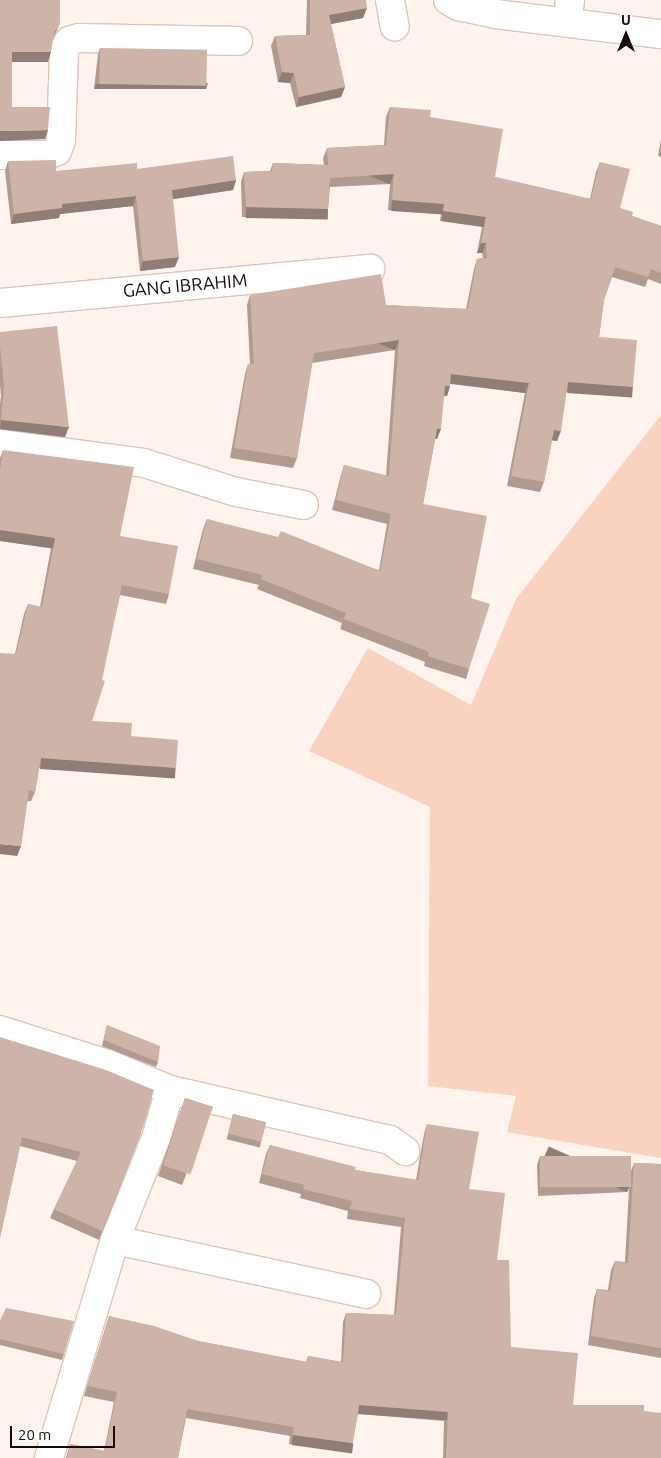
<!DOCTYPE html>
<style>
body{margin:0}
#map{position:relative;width:661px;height:1458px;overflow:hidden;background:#fef3ed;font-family:Ubuntu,sans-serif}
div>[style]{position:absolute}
.green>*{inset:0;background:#f9d3c0}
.roads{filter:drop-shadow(1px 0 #dec4b8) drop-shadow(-1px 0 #dec4b8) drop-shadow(0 1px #dec4b8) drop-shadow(0 -1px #dec4b8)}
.minor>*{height:28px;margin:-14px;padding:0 14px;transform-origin:14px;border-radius:14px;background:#fff}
.wall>*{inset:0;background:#b19b90;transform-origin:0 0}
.shaded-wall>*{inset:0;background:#907e76;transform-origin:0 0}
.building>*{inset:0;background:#ceb4a8;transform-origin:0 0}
span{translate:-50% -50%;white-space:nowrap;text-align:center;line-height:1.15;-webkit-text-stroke:4.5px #fff;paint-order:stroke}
.street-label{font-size:18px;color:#150c08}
.north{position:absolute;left:601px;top:10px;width:50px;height:50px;-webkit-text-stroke:4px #fff;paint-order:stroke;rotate:0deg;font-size:14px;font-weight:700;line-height:20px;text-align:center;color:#150c08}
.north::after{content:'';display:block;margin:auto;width:18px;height:22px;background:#150c08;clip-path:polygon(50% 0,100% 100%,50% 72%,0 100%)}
.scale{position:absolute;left:10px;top:1426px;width:105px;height:22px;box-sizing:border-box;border:2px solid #150c08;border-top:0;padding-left:6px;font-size:15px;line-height:18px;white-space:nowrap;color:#150c08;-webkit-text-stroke:4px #fff;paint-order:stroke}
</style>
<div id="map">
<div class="green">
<div style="clip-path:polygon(661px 415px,661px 1158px,507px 1132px,516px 1096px,428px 1086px,430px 807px,309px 751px,368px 648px,471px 705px,516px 599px)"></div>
</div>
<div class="roads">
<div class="minor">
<div style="left:390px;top:0;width:27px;rotate:80deg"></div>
<div style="left:448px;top:0;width:12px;rotate:31deg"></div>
<div style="left:458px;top:6px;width:38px;rotate:12deg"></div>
<div style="left:495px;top:14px;width:167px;rotate:6.9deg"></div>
<div style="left:567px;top:22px;width:22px;rotate:-82deg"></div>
<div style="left:0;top:155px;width:48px"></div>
<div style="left:48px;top:155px;width:10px;rotate:-24deg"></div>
<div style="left:57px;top:151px;width:11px;rotate:-68deg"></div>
<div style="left:61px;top:141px;width:91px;rotate:-88.1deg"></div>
<div style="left:64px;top:50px;width:10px;rotate:-61deg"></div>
<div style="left:69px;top:41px;width:10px;rotate:-17deg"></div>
<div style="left:79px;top:38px;width:159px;rotate:1.1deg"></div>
<div style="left:0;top:303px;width:372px;rotate:-5.3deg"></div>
<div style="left:0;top:444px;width:145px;rotate:7.5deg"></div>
<div style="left:144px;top:463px;width:96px;rotate:17.5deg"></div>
<div style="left:236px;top:492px;width:69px;rotate:10.8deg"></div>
<div style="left:0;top:1030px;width:113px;rotate:17.5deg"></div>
<div style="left:108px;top:1064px;width:67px;rotate:22.8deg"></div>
<div style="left:170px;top:1090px;width:226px;rotate:12.8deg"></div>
<div style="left:390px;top:1140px;width:19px;rotate:36deg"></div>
<div style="left:115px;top:1240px;width:257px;rotate:12.1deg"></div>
<div style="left:49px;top:1458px;width:228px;rotate:-73.2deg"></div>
<div style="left:115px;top:1240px;width:110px;rotate:-68.1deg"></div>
<div style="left:156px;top:1138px;width:50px;rotate:-73.7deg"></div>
</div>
</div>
<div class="wall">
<div style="clip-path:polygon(307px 0,366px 0,363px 18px,331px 24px,345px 87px,341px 97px,296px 107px,290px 83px,278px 82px,271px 46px,275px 36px,306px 35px)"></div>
<div style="clip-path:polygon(100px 48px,206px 89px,94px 89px,98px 54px)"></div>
<div style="clip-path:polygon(390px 107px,430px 117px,495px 177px,590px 199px,596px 172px,600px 162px,620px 208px,632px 216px,661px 226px,661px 284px,648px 279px,645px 287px,612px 277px,604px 300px,599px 337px,630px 397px,566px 392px,557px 441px,552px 440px,544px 482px,540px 492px,507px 486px,525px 393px,450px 384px,450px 386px,447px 396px,444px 396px,437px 439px,435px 439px,423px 504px,471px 598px,469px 669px,466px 679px,424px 666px,425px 662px,340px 629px,342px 623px,257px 589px,259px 585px,193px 569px,203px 529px,207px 519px,379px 570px,387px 524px,332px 510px,341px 475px,344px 465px,386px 476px,395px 350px,312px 363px,297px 458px,293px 468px,230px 458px,245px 374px,248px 364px,250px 364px,247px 305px,250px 295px,386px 305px,466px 309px,474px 269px,477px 259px,483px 258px,482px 253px,477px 253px,482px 227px,440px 221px,441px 214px,388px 210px,390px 184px,330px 187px,328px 209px,325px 219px,242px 217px,241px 182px,244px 172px,270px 171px,273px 163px,324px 165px,323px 158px,327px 148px,384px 145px,386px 117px)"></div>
<div style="clip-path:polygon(661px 139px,661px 157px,658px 156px)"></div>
<div style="clip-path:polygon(8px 161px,56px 171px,137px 169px,236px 180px,233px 190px,173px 199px,175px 267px,140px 271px,133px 206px,60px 214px,59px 218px,11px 224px,5px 171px)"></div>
<div style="clip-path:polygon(0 332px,65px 437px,0 429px,0 404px,1px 396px,0 386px)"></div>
<div style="clip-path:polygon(3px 450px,120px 536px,169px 594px,166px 604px,120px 595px,92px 721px,131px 736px,172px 778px,39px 768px,35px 792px,31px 801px,27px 801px,21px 846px,17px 856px,15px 654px,24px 614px,28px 604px,40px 607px,51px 548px,0 541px,0 458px)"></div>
<div style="clip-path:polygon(107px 1025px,158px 1062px,156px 1067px,102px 1046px)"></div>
<div style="clip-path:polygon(0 1037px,141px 1133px,99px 1240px,50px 1218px,54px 1209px,77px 1161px,20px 1146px,0 1238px)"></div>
<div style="clip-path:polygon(185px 1098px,213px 1107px,182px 1185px,158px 1176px)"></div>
<div style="left:233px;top:1114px;width:34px;height:26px;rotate:14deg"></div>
<div style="clip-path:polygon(427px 1124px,469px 1189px,497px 1260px,511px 1347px,573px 1405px,644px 1411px,661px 1458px,443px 1458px,444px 1421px,358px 1414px,350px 1452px,289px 1444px,290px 1436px,186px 1418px,178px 1458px,66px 1458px,70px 1444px,104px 1451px,114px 1402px,84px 1396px,109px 1316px,198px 1341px,306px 1362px,308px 1356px,341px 1362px,343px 1322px,346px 1313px,394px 1315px,401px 1227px,347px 1219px,348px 1211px,300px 1198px,301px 1194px,259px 1183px,266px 1154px,270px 1145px,355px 1170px,416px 1180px,424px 1134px)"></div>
<div style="clip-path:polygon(540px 1156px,631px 1171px,634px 1163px,661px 1164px,661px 1358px,588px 1345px,594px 1298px,597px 1289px,608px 1290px,611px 1270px,615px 1261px,625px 1262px,629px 1188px,627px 1192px,538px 1196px,537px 1165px)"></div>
<div style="clip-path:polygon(0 1321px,64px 1354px,62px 1360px,0 1345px)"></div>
</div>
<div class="shaded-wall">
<div style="clip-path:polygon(367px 8px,363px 18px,325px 25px,329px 15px)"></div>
<div style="clip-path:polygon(60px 23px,56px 32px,50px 43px,54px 33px)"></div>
<div style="clip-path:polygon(12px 52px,51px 52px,48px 62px,9px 62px)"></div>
<div style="clip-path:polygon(282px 72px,294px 73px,290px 83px,278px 82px)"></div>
<div style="clip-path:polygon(208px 83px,206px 89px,94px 89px,96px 84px)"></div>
<div style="clip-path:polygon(345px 87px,341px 97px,296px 107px,299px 97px)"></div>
<div style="clip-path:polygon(48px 130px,45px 139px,0 141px,0 131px)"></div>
<div style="left:394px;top:174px;width:11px;height:64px;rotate:112deg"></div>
<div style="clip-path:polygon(236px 180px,233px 190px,168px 200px,172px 190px)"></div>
<div style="clip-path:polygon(136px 196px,133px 206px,60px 214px,59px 218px,11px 224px,14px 214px,62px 204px)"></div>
<div style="left:392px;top:200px;width:52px;height:11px;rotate:4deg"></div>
<div style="left:246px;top:207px;width:82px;height:11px;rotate:1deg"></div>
<div style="left:443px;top:211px;width:43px;height:10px;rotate:8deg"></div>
<div style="clip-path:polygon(481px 243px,486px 243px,482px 253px,477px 253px)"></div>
<div style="clip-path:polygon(179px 257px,175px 267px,140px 271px,143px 261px)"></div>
<div style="left:399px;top:340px;width:11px;height:86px;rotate:112deg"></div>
<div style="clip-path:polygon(451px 374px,529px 383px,525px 393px,447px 383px)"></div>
<div style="left:568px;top:382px;width:65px;height:11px;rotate:4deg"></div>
<div style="clip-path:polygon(445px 386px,450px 386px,447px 396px,441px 396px)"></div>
<div style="clip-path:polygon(1px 420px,69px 427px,65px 437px,0 429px)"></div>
<div style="clip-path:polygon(437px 429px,441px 429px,437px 439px,434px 439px)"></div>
<div style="clip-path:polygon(554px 430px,561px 431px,557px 441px,550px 440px)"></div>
<div style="left:0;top:530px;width:56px;height:11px;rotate:8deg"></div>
<div style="left:41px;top:758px;width:135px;height:11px;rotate:4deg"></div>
<div style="clip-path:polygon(0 844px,21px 846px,17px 856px,0 854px)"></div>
<div style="left:631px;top:1183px;width:10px;height:90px;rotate:114deg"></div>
<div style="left:359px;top:1405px;width:89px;height:9px;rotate:4deg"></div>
<div style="left:293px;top:1435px;width:61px;height:10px;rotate:8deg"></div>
</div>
<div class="building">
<div style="clip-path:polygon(0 0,60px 0,60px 23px,54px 33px,51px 52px,12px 52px,12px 107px,50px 107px,48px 130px,0 131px)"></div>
<div style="clip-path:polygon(310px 0,366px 0,367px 8px,329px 15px,345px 87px,299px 97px,294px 73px,282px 72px,275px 36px,310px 35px)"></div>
<div style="left:100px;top:48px;width:107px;height:36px;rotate:1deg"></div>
<div style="clip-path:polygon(390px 107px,431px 110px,430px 117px,503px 129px,495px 177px,591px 199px,600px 162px,630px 169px,620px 208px,633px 212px,632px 216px,661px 226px,661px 273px,651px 269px,648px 277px,615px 267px,604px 300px,599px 337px,637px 340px,633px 387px,568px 382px,561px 431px,554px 430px,544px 482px,511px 476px,529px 383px,451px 374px,450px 386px,445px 386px,441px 429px,437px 429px,423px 504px,487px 516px,471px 598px,490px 604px,469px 669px,428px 656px,429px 652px,344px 619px,346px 613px,261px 579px,263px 575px,197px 559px,207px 519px,278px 537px,281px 531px,380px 571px,391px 514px,336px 500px,344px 465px,389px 476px,399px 340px,314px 353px,297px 458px,234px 448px,248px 364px,254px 364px,250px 295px,381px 274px,386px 305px,468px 309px,477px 259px,487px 258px,486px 243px,481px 243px,486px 217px,443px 211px,444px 204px,392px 200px,394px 174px,330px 178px,328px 209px,246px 207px,244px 172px,272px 171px,273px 163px,328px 165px,327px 148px,386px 145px)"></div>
<div style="clip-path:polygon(233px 156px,236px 180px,172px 190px,179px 257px,143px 261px,136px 196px,62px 204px,62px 208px,14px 214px,8px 161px,56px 160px,56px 171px,137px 163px,137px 169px)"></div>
<div style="clip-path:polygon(57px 326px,69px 427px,1px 420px,4px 386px,0 346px,0 332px)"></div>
<div style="clip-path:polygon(3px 450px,134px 467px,120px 536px,178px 546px,169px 594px,122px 585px,102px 680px,105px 681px,92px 721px,132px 723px,131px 736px,178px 740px,176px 768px,41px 758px,35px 792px,29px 790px,21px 846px,0 844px,0 653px,16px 654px,28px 604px,42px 607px,55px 538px,0 530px,0 470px)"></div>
<div style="clip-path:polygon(107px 1025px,160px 1046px,158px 1062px,104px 1040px)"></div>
<div style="clip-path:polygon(0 1037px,106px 1070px,154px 1090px,144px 1124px,102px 1231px,54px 1209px,81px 1152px,22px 1137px,0 1237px)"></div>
<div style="left:185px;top:1098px;width:29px;height:71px;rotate:18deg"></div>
<div style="left:233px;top:1114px;width:34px;height:20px;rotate:14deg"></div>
<div style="clip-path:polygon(427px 1124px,479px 1132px,469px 1189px,505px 1193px,497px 1260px,509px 1260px,511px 1347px,578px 1353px,573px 1405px,644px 1405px,644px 1411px,661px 1413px,661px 1458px,446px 1458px,448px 1412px,359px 1405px,353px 1443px,293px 1435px,294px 1427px,187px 1409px,178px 1458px,67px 1458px,70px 1444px,105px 1451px,117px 1392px,88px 1386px,109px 1316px,154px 1326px,198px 1341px,307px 1362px,308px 1356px,343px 1362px,346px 1313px,396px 1315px,405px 1218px,350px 1209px,352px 1201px,303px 1189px,304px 1185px,262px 1174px,270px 1145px,356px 1167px,355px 1170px,418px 1180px)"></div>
<div style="left:540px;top:1156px;width:91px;height:31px"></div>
<div style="clip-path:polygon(634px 1163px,661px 1164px,661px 1348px,591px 1336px,597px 1289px,610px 1291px,615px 1261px,628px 1263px)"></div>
<div style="clip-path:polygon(6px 1308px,74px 1321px,64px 1354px,0 1339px,0 1321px)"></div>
</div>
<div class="street-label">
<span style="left:185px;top:285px;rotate:-5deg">GANG IBRAHIM</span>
</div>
<div class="north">U</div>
<div class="scale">20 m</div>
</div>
